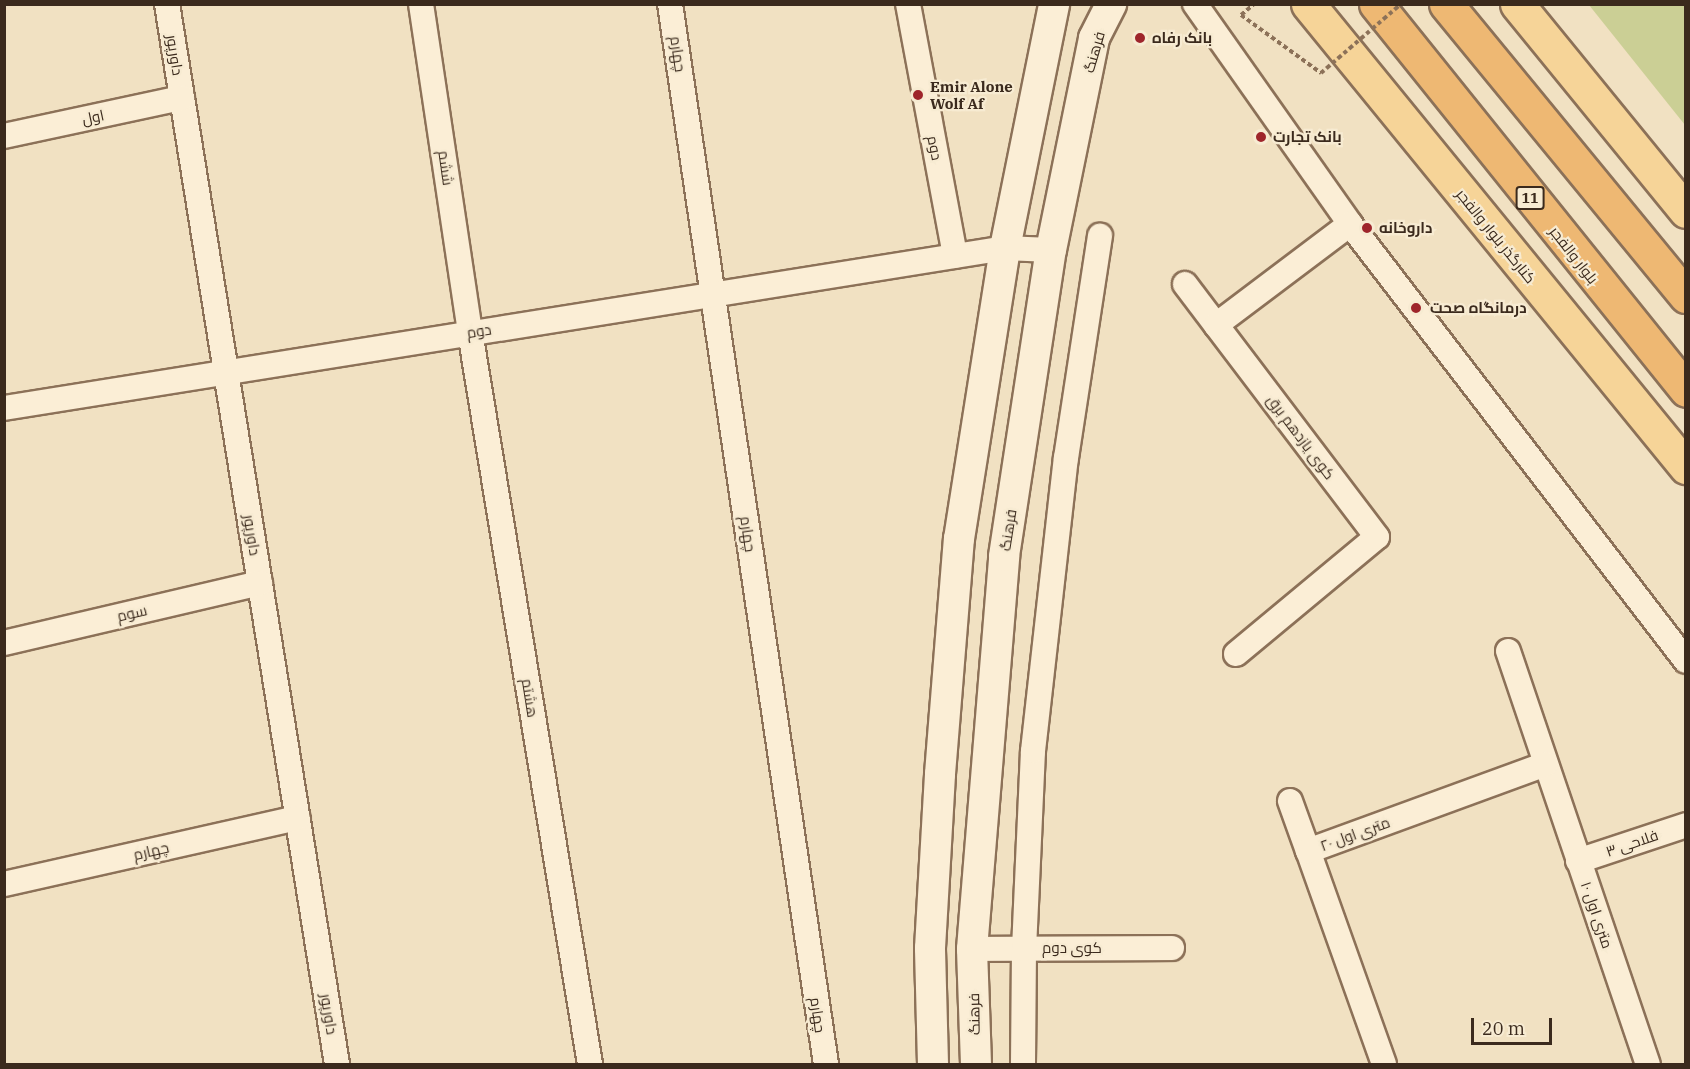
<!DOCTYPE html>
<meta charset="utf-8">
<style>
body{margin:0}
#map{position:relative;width:1690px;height:1069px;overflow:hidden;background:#f1e1c2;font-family:"IBM Plex Serif",Cairo,serif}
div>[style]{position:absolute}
.green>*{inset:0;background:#cbcf95}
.path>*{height:4px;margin-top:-2px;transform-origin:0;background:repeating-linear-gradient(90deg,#8c7158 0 4.5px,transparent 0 7.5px)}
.roads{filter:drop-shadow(2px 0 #8c7158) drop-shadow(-2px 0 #8c7158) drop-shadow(0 2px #8c7158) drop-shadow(0 -2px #8c7158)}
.minor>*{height:24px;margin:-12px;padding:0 12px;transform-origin:12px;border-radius:12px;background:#fbeed6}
.tertiary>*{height:30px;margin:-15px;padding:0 15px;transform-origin:15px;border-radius:15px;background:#fbeed6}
.primary>*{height:33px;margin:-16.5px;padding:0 16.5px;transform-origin:16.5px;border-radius:16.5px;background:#f6d498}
.trunk>*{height:33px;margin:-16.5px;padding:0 16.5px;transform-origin:16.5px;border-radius:16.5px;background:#eeb873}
.path-bridge>*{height:4px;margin-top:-2px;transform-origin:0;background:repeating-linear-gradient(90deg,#8c7158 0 4.5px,transparent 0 7.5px)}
.dots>*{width:16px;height:16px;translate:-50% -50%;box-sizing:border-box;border:3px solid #f7ebd2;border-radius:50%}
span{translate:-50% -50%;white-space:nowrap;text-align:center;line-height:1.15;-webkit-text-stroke:4.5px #f7ebd2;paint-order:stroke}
.shield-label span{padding:2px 4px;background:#f7ebd2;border:2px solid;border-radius:4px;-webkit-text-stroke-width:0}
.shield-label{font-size:14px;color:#3b2a1d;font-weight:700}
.poi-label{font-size:15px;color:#3b2a1d;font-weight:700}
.left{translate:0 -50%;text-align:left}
.street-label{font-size:15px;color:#3b2a1d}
.frame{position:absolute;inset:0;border:6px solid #3b2a1d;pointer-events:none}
.scale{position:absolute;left:1471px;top:1018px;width:81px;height:27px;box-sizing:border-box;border:3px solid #3b2a1d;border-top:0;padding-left:8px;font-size:18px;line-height:21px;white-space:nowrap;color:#3b2a1d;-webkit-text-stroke:4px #f7ebd2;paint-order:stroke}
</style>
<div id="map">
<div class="green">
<div style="clip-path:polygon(1589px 5px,1685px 5px,1685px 125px)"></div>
</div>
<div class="path">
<div style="left:1241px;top:15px;width:99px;rotate:35.9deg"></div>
<div style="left:1241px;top:15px;width:17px;rotate:-40deg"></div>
</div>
<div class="roads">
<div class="minor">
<div style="left:167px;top:4px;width:1074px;rotate:80.89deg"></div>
<div style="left:421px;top:4px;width:332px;rotate:81.5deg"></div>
<div style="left:470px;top:332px;width:742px;rotate:80.69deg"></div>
<div style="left:670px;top:4px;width:1071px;rotate:81.63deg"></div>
<div style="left:908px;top:4px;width:256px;rotate:79.4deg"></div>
<div style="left:1195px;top:4px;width:269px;rotate:54.8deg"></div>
<div style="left:1350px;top:224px;width:551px;rotate:52.44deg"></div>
<div style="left:4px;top:136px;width:182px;rotate:-12.1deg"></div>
<div style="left:1185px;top:284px;width:51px;rotate:52.9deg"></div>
<div style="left:4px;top:408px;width:1014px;rotate:-9.08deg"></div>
<div style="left:1005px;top:248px;width:46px;rotate:2.5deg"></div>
<div style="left:4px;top:643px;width:263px;rotate:-13.2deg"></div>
<div style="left:1508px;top:651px;width:436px;rotate:71.3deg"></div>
<div style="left:1236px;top:654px;width:183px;rotate:-39.7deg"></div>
<div style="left:1377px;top:537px;width:266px;rotate:-127.2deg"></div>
<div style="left:1216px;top:325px;width:168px;rotate:-37deg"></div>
<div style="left:1290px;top:801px;width:53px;rotate:70.2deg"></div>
<div style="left:1578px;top:861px;width:114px;rotate:-18.4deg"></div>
<div style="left:4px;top:884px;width:301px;rotate:-12.7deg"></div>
<div style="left:972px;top:949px;width:200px;rotate:-0.3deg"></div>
<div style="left:1023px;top:1064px;width:115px;rotate:-89.5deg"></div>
<div style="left:1024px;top:949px;width:198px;rotate:-87.4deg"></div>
<div style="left:1033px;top:751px;width:295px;rotate:-83.6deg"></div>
<div style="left:1066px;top:458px;width:225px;rotate:-81.3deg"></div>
<div style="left:1384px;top:1064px;width:226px;rotate:-109.6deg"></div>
<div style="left:1308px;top:851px;width:253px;rotate:-20.1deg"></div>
</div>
<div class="tertiary">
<div style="left:933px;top:1064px;width:116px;rotate:-91.5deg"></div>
<div style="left:930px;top:948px;width:174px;rotate:-86.7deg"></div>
<div style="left:940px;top:774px;width:236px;rotate:-85.4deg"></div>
<div style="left:959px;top:539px;width:295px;rotate:-81deg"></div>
<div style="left:1005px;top:248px;width:249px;rotate:-78.6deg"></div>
<div style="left:976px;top:1064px;width:115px;rotate:-92deg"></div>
<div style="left:972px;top:949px;width:394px;rotate:-85.3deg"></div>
<div style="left:1004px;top:556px;width:310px;rotate:-81.3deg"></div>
<div style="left:1051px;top:250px;width:216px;rotate:-78.5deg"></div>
<div style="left:1094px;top:38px;width:38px;rotate:-63deg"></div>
</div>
<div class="primary">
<div style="left:1308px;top:4px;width:598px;rotate:50.77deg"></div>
<div style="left:1517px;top:4px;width:267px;rotate:50.8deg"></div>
</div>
<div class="trunk">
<div style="left:1376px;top:4px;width:495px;rotate:51.2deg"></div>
<div style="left:1446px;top:4px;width:378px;rotate:50.6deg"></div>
</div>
</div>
<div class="path-bridge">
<div style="left:1321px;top:73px;width:106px;rotate:-40.8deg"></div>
</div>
<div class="dots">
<div style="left:1140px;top:38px;background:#9e252b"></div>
<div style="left:918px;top:95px;background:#9e252b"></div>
<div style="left:1261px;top:137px;background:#9e252b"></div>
<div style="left:1367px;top:228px;background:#9e252b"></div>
<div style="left:1416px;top:308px;background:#9e252b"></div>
</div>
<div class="shield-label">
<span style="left:1530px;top:198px">11</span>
</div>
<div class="poi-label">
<span class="left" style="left:1152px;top:38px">بانک رفاه</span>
<span class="left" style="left:930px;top:95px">Emir Alone<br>Wolf Af</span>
<span class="left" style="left:1273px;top:137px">بانک تجارت</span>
<span class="left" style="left:1379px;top:228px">داروخانه</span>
<span class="left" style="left:1430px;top:308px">درمانگاه صحت</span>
</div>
<div class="street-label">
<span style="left:1094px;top:52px;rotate:-74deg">فرهنگ</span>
<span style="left:678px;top:54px;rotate:82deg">چهارم</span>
<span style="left:175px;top:55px;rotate:81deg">داورپور</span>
<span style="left:93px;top:117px;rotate:-12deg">اول</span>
<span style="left:935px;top:148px;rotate:79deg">دوم</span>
<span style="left:446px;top:168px;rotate:82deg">ششم</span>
<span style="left:1496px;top:236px;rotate:51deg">کنارگذر بلوار والفجر</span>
<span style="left:1574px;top:255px;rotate:52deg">بلوار والفجر</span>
<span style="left:479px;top:331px;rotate:-9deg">دوم</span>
<span style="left:1301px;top:437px;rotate:53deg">کوی یازدهم برق</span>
<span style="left:1008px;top:530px;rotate:-81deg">فرهنگ</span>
<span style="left:748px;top:534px;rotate:82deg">چهارم</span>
<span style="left:252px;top:535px;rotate:81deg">داورپور</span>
<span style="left:132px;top:613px;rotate:-13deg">سوم</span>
<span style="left:530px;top:698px;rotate:81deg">هشتم</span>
<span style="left:1355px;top:834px;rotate:-20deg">۲۰ متری اول</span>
<span style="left:1632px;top:843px;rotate:-19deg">فلاحی ۳</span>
<span style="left:151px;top:851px;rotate:-13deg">چهارم</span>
<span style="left:1597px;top:915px;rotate:71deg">۱۰ متری اول</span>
<span style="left:1072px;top:948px">کوی دوم</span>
<span style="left:329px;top:1014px;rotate:81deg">داورپور</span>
<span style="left:974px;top:1014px;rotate:-91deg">فرهنگ</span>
<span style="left:818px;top:1015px;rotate:82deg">چهارم</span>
</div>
<div class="frame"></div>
<div class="scale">20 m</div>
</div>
